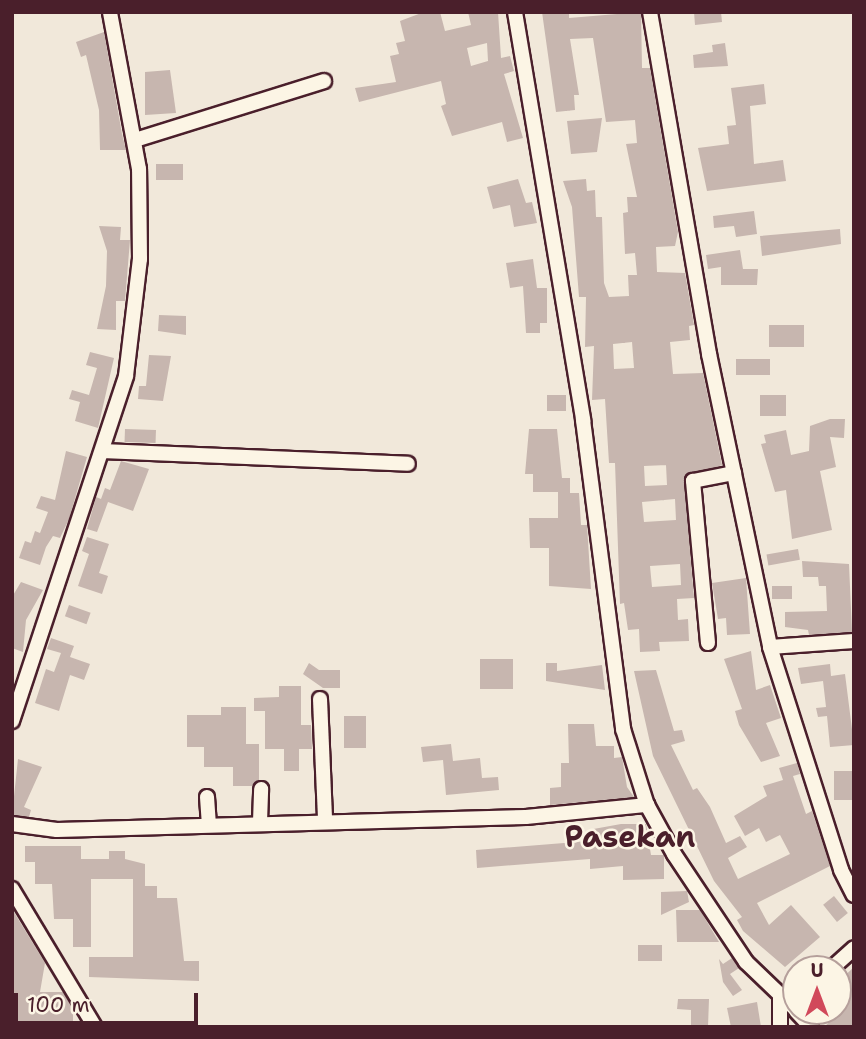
<!DOCTYPE html>
<style>
body{margin:0}
#map{position:relative;width:866px;height:1039px;overflow:hidden;background:#f1e8da;font-family:"Shantell Sans",sans-serif}
div>[style]{position:absolute}
.building>*{inset:0;background:#c7b6af;transform-origin:0 0}
.roads{filter:drop-shadow(2px 0 #4a1f2b) drop-shadow(-2px 0 #4a1f2b) drop-shadow(0 2px #4a1f2b) drop-shadow(0 -2px #4a1f2b)}
.minor>*{height:14px;margin:-7px;padding:0 7px;transform-origin:7px;border-radius:7px;background:#fcf5e5}
span{translate:-50% -50%;white-space:nowrap;text-align:center;line-height:1.15;-webkit-text-stroke:5px #fcf5e5;paint-order:stroke}
.quarter-label{font-size:30px;color:#4a1f2b;font-weight:700}
.frame{position:absolute;inset:0;border:14px solid #4a1f2b;pointer-events:none}
.north{position:absolute;left:782px;top:955px;width:70px;height:70px;box-sizing:border-box;background:#fcf5e5;border:2px solid #b59f9b;border-radius:50%;rotate:0deg;font-size:19px;font-weight:700;line-height:28px;text-align:center;color:#4a1f2b}
.north::after{content:'';display:block;margin:auto;width:24px;height:32px;background:#d1495b;clip-path:polygon(50% 0,100% 100%,50% 72%,0 100%)}
.scale{position:absolute;left:14px;top:993px;width:184px;height:32px;box-sizing:border-box;border:4px solid #4a1f2b;border-top:0;padding-left:9px;font-size:21px;line-height:24px;white-space:nowrap;color:#4a1f2b;-webkit-text-stroke:5px #fcf5e5;paint-order:stroke}
</style>
<div id="map">
<div class="building">
<div style="clip-path:polygon(evenodd,424px 12px,440px 12px,445px 31px,471px 25px,468px 12px,498px 12px,501px 58px,510px 56px,514px 71px,504px 74px,523px 138px,507px 142px,502px 122px,452px 136px,441px 106px,446px 104px,441px 81px,359px 102px,355px 88px,396px 82px,390px 56px,399px 54px,396px 43px,405px 41px,400px 21px,424px 12px,487px 43px,488px 61px,471px 66px,467px 48px,487px 43px)"></div>
<div style="clip-path:polygon(evenodd,542px 12px,569px 12px,569px 18px,641px 12px,642px 68px,650px 68px,678px 232px,675px 246px,656px 247px,657px 272px,685px 273px,694px 325px,689px 326px,690px 340px,670px 342px,673px 374px,703px 373px,722px 465px,684px 478px,694px 598px,677px 599px,678px 620px,688px 619px,689px 641px,659px 642px,660px 651px,640px 652px,639px 629px,628px 630px,624px 603px,620px 604px,615px 463px,609px 463px,605px 399px,592px 400px,594px 346px,585px 347px,586px 297px,579px 297px,572px 207px,563px 181px,586px 179px,587px 191px,595px 190px,596px 217px,602px 217px,604px 283px,609px 297px,629px 296px,628px 275px,637px 275px,635px 253px,625px 254px,623px 213px,628px 212px,627px 197px,637px 197px,626px 144px,637px 143px,635px 120px,606px 122px,593px 38px,570px 39px,579px 95px,574px 95px,575px 110px,556px 112px,542px 12px,632px 342px,634px 368px,614px 369px,613px 344px,632px 342px,542px 12px,666px 465px,667px 485px,645px 486px,644px 466px,666px 465px,542px 12px,675px 499px,676px 520px,644px 522px,642px 502px,675px 499px,542px 12px,680px 564px,681px 585px,652px 587px,650px 566px,680px 564px)"></div>
<div style="clip-path:polygon(694px 12px,721px 12px,722px 22px,695px 25px)"></div>
<div style="clip-path:polygon(104px 32px,122px 134px,126px 150px,100px 150px,99px 110px,86px 55px,81px 57px,76px 42px)"></div>
<div style="clip-path:polygon(725px 43px,728px 66px,694px 68px,693px 55px,713px 52px,712px 45px)"></div>
<div style="clip-path:polygon(170px 70px,176px 113px,145px 115px,145px 72px)"></div>
<div style="clip-path:polygon(764px 84px,766px 104px,750px 106px,754px 164px,783px 160px,786px 181px,707px 191px,698px 148px,729px 144px,727px 126px,736px 125px,731px 88px)"></div>
<div style="clip-path:polygon(602px 118px,597px 152px,571px 154px,567px 121px)"></div>
<div style="left:156px;top:164px;width:27px;height:16px"></div>
<div style="clip-path:polygon(518px 179px,526px 203px,532px 202px,537px 223px,514px 227px,510px 205px,493px 209px,487px 187px)"></div>
<div style="clip-path:polygon(754px 211px,757px 234px,736px 237px,734px 226px,714px 228px,713px 216px)"></div>
<div style="clip-path:polygon(99px 226px,121px 227px,120px 240px,130px 240px,125px 301px,116px 301px,116px 330px,97px 329px,106px 286px,107px 251px)"></div>
<div style="clip-path:polygon(840px 229px,841px 244px,762px 256px,760px 236px)"></div>
<div style="clip-path:polygon(740px 250px,743px 269px,758px 269px,757px 285px,721px 285px,721px 267px,708px 269px,706px 255px)"></div>
<div style="clip-path:polygon(533px 259px,537px 288px,547px 288px,547px 323px,540px 323px,540px 333px,526px 333px,523px 286px,510px 288px,506px 263px)"></div>
<div style="clip-path:polygon(159px 315px,186px 316px,186px 335px,158px 331px)"></div>
<div style="left:804px;top:325px;width:22px;height:35px;rotate:90deg"></div>
<div style="clip-path:polygon(90px 352px,114px 358px,98px 428px,75px 421px,80px 402px,69px 399px,72px 390px,89px 395px,97px 368px,86px 365px)"></div>
<div style="clip-path:polygon(149px 355px,171px 356px,163px 401px,138px 399px,139px 386px,146px 386px)"></div>
<div style="left:736px;top:359px;width:34px;height:16px"></div>
<div style="left:547px;top:395px;width:19px;height:16px"></div>
<div style="left:760px;top:395px;width:26px;height:21px"></div>
<div style="clip-path:polygon(830px 419px,845px 419px,844px 438px,830px 437px,836px 467px,820px 471px,832px 530px,792px 539px,786px 490px,775px 492px,761px 444px,766px 443px,764px 435px,786px 430px,791px 455px,809px 451px,810px 426px)"></div>
<div style="left:125px;top:429px;width:31px;height:13px;rotate:2deg"></div>
<div style="clip-path:polygon(529px 429px,557px 429px,562px 478px,570px 478px,570px 493px,579px 493px,581px 525px,587px 525px,591px 589px,549px 586px,549px 548px,530px 548px,529px 518px,558px 518px,558px 492px,533px 492px,533px 474px,525px 474px)"></div>
<div style="clip-path:polygon(66px 451px,87px 457px,69px 519px,60px 538px,53px 536px,46px 547px,40px 565px,19px 558px,25px 541px,31px 543px,35px 531px,40px 533px,48px 512px,36px 508px,41px 496px,55px 500px)"></div>
<div style="clip-path:polygon(121px 461px,149px 469px,133px 511px,108px 502px,97px 532px,87px 529px,96px 497px,101px 499px,105px 488px,110px 490px)"></div>
<div style="clip-path:polygon(87px 537px,109px 544px,99px 573px,108px 576px,102px 594px,78px 586px,89px 554px,82px 551px)"></div>
<div style="left:798px;top:549px;width:11px;height:32px;rotate:80deg"></div>
<div style="clip-path:polygon(802px 561px,849px 564px,852px 632px,809px 635px,808px 630px,785px 627px,785px 612px,827px 611px,826px 586px,819px 586px,818px 577px,803px 577px)"></div>
<div style="clip-path:polygon(746px 578px,750px 634px,727px 635px,726px 618px,718px 619px,712px 583px)"></div>
<div style="clip-path:polygon(21px 582px,43px 590px,26px 620px,23px 652px,12px 648px,12px 597px)"></div>
<div style="left:792px;top:586px;width:13px;height:20px;rotate:90deg"></div>
<div style="left:69px;top:605px;width:23px;height:12px;rotate:20deg"></div>
<div style="clip-path:polygon(51px 638px,74px 646px,70px 657px,90px 664px,84px 680px,70px 675px,59px 711px,35px 703px,46px 669px,54px 672px,61px 653px,47px 649px)"></div>
<div style="clip-path:polygon(751px 651px,756px 690px,770px 685px,781px 718px,766px 723px,780px 756px,761px 762px,739px 725px,735px 711px,742px 709px,724px 659px)"></div>
<div style="left:480px;top:659px;width:33px;height:30px"></div>
<div style="clip-path:polygon(309px 663px,319px 670px,340px 670px,340px 688px,323px 688px,303px 674px)"></div>
<div style="clip-path:polygon(546px 663px,557px 663px,557px 671px,602px 665px,605px 690px,546px 681px)"></div>
<div style="clip-path:polygon(830px 664px,831px 676px,845px 674px,854px 745px,830px 747px,827px 716px,818px 717px,816px 708px,826px 707px,823px 681px,801px 684px,798px 668px)"></div>
<div style="clip-path:polygon(656px 670px,674px 731px,682px 730px,685px 741px,671px 745px,693px 790px,697px 788px,710px 807px,726px 843px,740px 836px,747px 847px,728px 858px,738px 879px,790px 854px,780px 835px,766px 842px,759px 828px,745px 836px,734px 816px,767px 796px,763px 786px,783px 780px,779px 768px,797px 763px,800px 774px,793px 776px,806px 814px,812px 811px,830px 866px,757px 903px,769px 925px,791px 905px,820px 937px,785px 967px,743px 931px,737px 920px,742px 917px,714px 881px,653px 756px,634px 671px)"></div>
<div style="clip-path:polygon(279px 686px,301px 686px,301px 725px,311px 725px,312px 749px,299px 749px,299px 771px,284px 771px,284px 749px,265px 749px,265px 711px,254px 711px,254px 698px,279px 697px)"></div>
<div style="clip-path:polygon(221px 707px,246px 707px,246px 744px,259px 744px,259px 780px,252px 786px,233px 786px,233px 767px,204px 767px,204px 747px,187px 747px,187px 715px,221px 715px)"></div>
<div style="left:344px;top:716px;width:22px;height:32px"></div>
<div style="clip-path:polygon(568px 724px,594px 724px,596px 746px,614px 746px,614px 758px,622px 757px,627px 787px,634px 797px,550px 805px,550px 788px,561px 787px,561px 763px,569px 763px)"></div>
<div style="clip-path:polygon(451px 744px,453px 761px,480px 758px,482px 778px,498px 777px,499px 790px,446px 795px,443px 760px,423px 762px,421px 747px)"></div>
<div style="clip-path:polygon(18px 759px,42px 767px,24px 807px,31px 810px,29px 817px,12px 815px)"></div>
<div style="left:834px;top:771px;width:18px;height:29px"></div>
<div style="clip-path:polygon(621px 824px,646px 824px,651px 855px,664px 855px,664px 879px,623px 880px,623px 866px,590px 869px,590px 859px,477px 868px,476px 850px,589px 841px,588px 830px)"></div>
<div style="clip-path:polygon(25px 846px,81px 846px,81px 859px,109px 859px,109px 851px,125px 851px,125px 859px,145px 864px,145px 886px,157px 886px,157px 898px,177px 898px,184px 961px,199px 961px,199px 981px,89px 977px,89px 957px,133px 957px,133px 879px,91px 879px,91px 947px,73px 947px,73px 919px,54px 919px,52px 884px,35px 884px,35px 862px,25px 862px)"></div>
<div style="clip-path:polygon(687px 891px,689px 902px,661px 915px,661px 892px)"></div>
<div style="left:834px;top:896px;width:22px;height:14px;rotate:51deg"></div>
<div style="clip-path:polygon(12px 909px,45px 963px,40px 992px,63px 992px,73px 1008px,73px 1027px,12px 1021px)"></div>
<div style="clip-path:polygon(676px 910px,700px 910px,719px 942px,677px 942px)"></div>
<div style="left:638px;top:945px;width:24px;height:16px"></div>
<div style="clip-path:polygon(732px 958px,739px 968px,730px 974px,742px 990px,733px 996px,723px 982px,719px 959px,723px 964px)"></div>
<div style="clip-path:polygon(854px 967px,854px 1027px,824px 1027px,834px 1018px,827px 1011px,838px 1011px,838px 982px)"></div>
<div style="clip-path:polygon(678px 999px,709px 999px,708px 1027px,691px 1027px,691px 1010px,677px 1009px)"></div>
<div style="clip-path:polygon(757px 1002px,761px 1027px,731px 1027px,727px 1008px)"></div>
</div>
<div class="roads">
<div class="minor">
<div style="left:515px;top:12px;width:414px;rotate:80.5deg"></div>
<div style="left:583px;top:420px;width:312px;rotate:82.6deg"></div>
<div style="left:623px;top:729px;width:80px;rotate:72.5deg"></div>
<div style="left:647px;top:805px;width:56px;rotate:61.1deg"></div>
<div style="left:674px;top:854px;width:130px;rotate:56.3deg"></div>
<div style="left:746px;top:962px;width:69px;rotate:43.8deg"></div>
<div style="left:650px;top:12px;width:347px;rotate:80.2deg"></div>
<div style="left:709px;top:354px;width:299px;rotate:78.2deg"></div>
<div style="left:770px;top:647px;width:234px;rotate:72.3deg"></div>
<div style="left:841px;top:870px;width:28px;rotate:63deg"></div>
<div style="left:135px;top:140px;width:198px;rotate:-17.3deg"></div>
<div style="left:103px;top:451px;width:305px;rotate:2.4deg"></div>
<div style="left:708px;top:643px;width:163px;rotate:-95.3deg"></div>
<div style="left:693px;top:481px;width:42px;rotate:-11deg"></div>
<div style="left:770px;top:647px;width:84px;rotate:-4.1deg"></div>
<div style="left:320px;top:699px;width:120px;rotate:87.6deg"></div>
<div style="left:12px;top:721px;width:363px;rotate:-71.7deg"></div>
<div style="left:126px;top:376px;width:118px;rotate:-83.2deg"></div>
<div style="left:140px;top:259px;width:90px;rotate:-90.6deg"></div>
<div style="left:139px;top:169px;width:160px;rotate:-100.5deg"></div>
<div style="left:207px;top:797px;width:28px;rotate:86deg"></div>
<div style="left:260px;top:822px;width:33px;rotate:-88deg"></div>
<div style="left:12px;top:824px;width:45px;rotate:7.6deg"></div>
<div style="left:57px;top:830px;width:469px;rotate:-1.6deg"></div>
<div style="left:526px;top:817px;width:122px;rotate:-5.7deg"></div>
<div style="left:12px;top:889px;width:161px;rotate:59deg"></div>
<div style="left:831px;top:969px;width:31px;rotate:-42deg"></div>
<div style="left:780px;top:995px;width:32px;rotate:90deg"></div>
<div style="left:796px;top:1011px;width:22px;rotate:47deg"></div>
</div>
</div>
<div class="quarter-label">
<span style="left:630px;top:837px">Pasekan</span>
</div>
<div class="frame"></div>
<div class="north">U</div>
<div class="scale">100 m</div>
</div>
